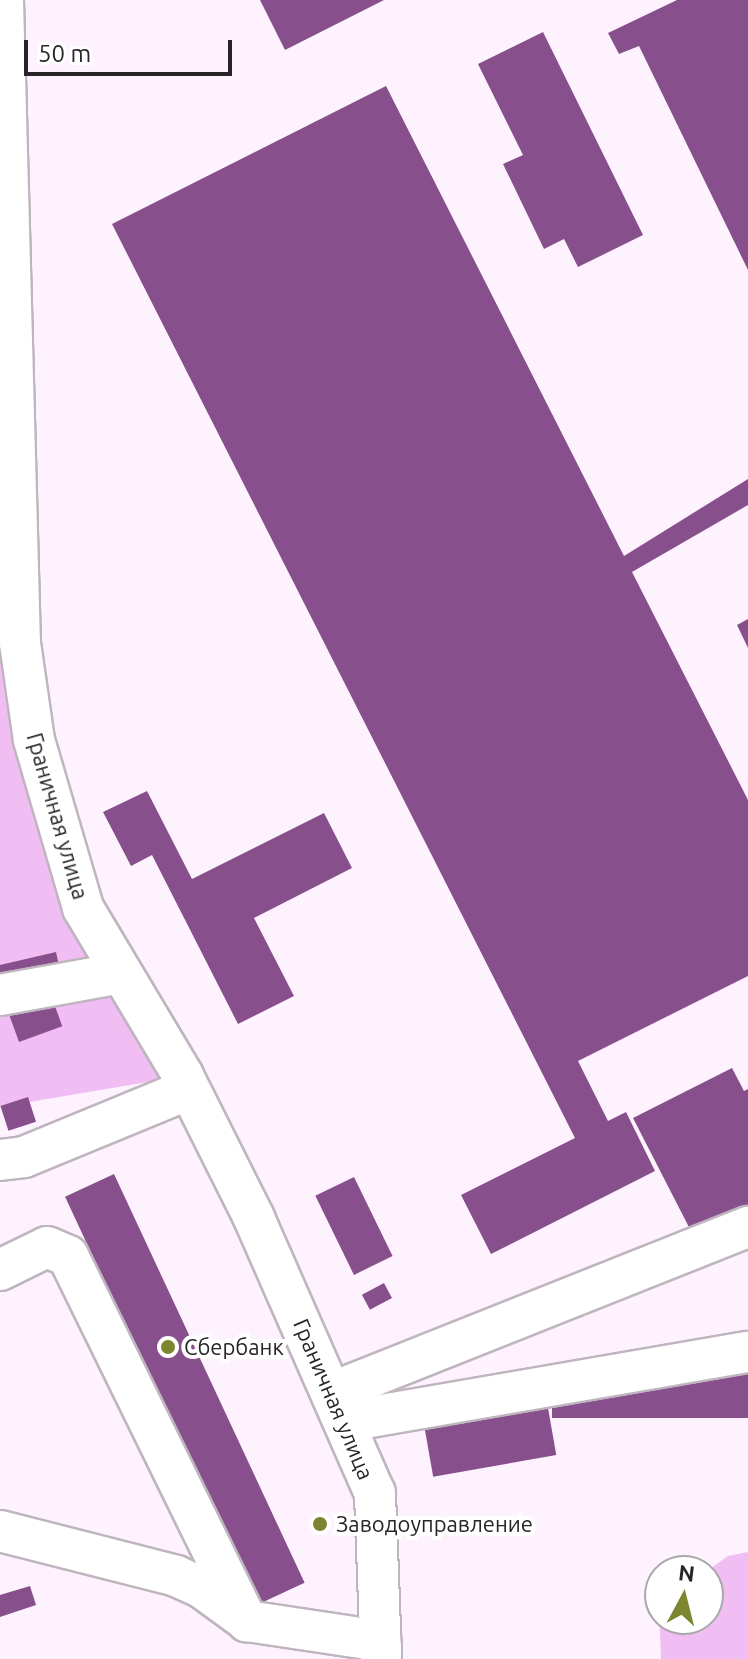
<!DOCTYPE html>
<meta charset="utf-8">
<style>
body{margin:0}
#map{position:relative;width:748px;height:1659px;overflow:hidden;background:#fdf2fe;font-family:Ubuntu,sans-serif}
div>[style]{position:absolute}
.green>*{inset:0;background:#f1bef4}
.building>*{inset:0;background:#87508c;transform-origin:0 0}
.roads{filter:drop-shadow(2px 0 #bfb5bf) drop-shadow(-2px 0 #bfb5bf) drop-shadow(0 2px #bfb5bf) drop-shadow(0 -2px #bfb5bf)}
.minor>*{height:40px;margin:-20px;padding:0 20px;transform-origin:20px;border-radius:20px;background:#fff}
.dots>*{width:22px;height:22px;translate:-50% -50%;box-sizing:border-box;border:4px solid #fff;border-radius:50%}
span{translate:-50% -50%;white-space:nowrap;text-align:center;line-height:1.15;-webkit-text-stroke:8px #fff;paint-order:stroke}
.street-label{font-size:22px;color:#282428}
.poi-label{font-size:22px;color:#282428}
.left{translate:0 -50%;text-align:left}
.north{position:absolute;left:644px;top:1555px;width:80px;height:80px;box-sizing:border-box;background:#fff;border:2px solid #a9a7a9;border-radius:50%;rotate:7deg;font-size:22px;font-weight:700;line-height:32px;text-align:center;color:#282428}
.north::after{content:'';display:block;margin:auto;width:28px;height:36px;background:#7d8530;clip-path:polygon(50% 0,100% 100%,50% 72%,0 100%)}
.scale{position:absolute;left:24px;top:40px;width:208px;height:36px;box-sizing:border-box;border:4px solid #282428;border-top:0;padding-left:10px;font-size:24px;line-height:28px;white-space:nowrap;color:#282428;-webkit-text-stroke:6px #fff;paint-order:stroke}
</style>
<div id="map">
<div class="green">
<div style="clip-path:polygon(0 81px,20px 643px,58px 832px,183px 1076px,0 1107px)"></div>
<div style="clip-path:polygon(748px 1552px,748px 1659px,661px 1659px,659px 1606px,660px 1619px,708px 1619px,707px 1571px,728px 1556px)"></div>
</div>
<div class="building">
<div style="clip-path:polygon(260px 0,384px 0,285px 50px)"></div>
<div style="clip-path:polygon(677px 0,748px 0,748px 270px,639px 46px,619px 54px,608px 33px)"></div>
<div style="clip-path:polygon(543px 32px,643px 235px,578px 267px,564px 239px,544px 249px,503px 164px,523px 155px,478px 64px)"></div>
<div style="clip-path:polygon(386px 86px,624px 556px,748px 479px,748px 505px,632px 572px,748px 800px,748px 976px,578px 1061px,608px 1121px,626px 1112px,655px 1171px,491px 1254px,461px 1195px,575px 1138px,112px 224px)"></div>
<div style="clip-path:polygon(748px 619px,748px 648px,737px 625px)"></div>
<div style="clip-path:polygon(147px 791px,192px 879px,324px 813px,352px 868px,254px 918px,294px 996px,238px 1024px,152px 855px,131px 866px,103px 812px)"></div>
<div style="clip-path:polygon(56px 952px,59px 966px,0 981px,0 965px)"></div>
<div style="left:52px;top:998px;width:30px;height:46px;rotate:70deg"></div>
<div style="clip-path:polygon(732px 1068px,744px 1091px,748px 1089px,748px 1208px,693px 1235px,633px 1118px)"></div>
<div style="left:28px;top:1097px;width:26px;height:29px;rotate:72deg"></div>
<div style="left:114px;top:1174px;width:451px;height:54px;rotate:65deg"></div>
<div style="left:354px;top:1177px;width:88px;height:43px;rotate:64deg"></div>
<div style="left:384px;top:1283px;width:17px;height:25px;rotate:62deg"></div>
<div style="left:748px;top:1371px;width:47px;height:196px;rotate:90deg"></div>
<div style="left:545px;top:1391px;width:65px;height:125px;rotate:80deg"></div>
<div style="clip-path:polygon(30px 1586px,36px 1605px,0 1617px,0 1595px)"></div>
</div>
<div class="roads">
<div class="minor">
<div style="left:3px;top:0;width:643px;rotate:88.49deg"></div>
<div style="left:20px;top:643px;width:98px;rotate:81.8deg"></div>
<div style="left:34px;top:740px;width:175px;rotate:73.7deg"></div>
<div style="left:83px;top:908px;width:196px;rotate:59.2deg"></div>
<div style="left:183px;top:1076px;width:159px;rotate:63.4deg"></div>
<div style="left:254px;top:1218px;width:300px;rotate:66.3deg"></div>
<div style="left:375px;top:1493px;width:166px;rotate:87.9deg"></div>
<div style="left:0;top:995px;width:123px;rotate:-10.3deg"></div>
<div style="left:0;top:1160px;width:24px;rotate:-7deg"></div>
<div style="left:24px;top:1157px;width:178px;rotate:-22.4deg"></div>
<div style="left:0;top:1270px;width:52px;rotate:-26.1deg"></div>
<div style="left:47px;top:1247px;width:23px;rotate:23deg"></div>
<div style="left:68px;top:1256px;width:407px;rotate:63.9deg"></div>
<div style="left:247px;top:1621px;width:135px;rotate:8.5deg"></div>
<div style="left:333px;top:1392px;width:447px;rotate:-21.7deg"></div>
<div style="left:347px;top:1421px;width:407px;rotate:-9.8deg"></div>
<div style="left:0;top:1531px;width:182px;rotate:14.3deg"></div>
<div style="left:176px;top:1576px;width:27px;rotate:24deg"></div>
<div style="left:201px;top:1587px;width:51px;rotate:36.2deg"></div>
</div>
</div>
<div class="dots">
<div style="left:168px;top:1347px;background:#7d8530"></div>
<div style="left:320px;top:1524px;background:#7d8530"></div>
</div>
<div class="street-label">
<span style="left:58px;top:816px;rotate:74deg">Граничная улица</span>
<span style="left:334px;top:1399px;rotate:67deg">Граничная улица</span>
</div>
<div class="poi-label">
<span class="left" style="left:184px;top:1347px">Сбербанк</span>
<span class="left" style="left:336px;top:1524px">Заводоуправление</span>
</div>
<div class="north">N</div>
<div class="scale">50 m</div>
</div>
